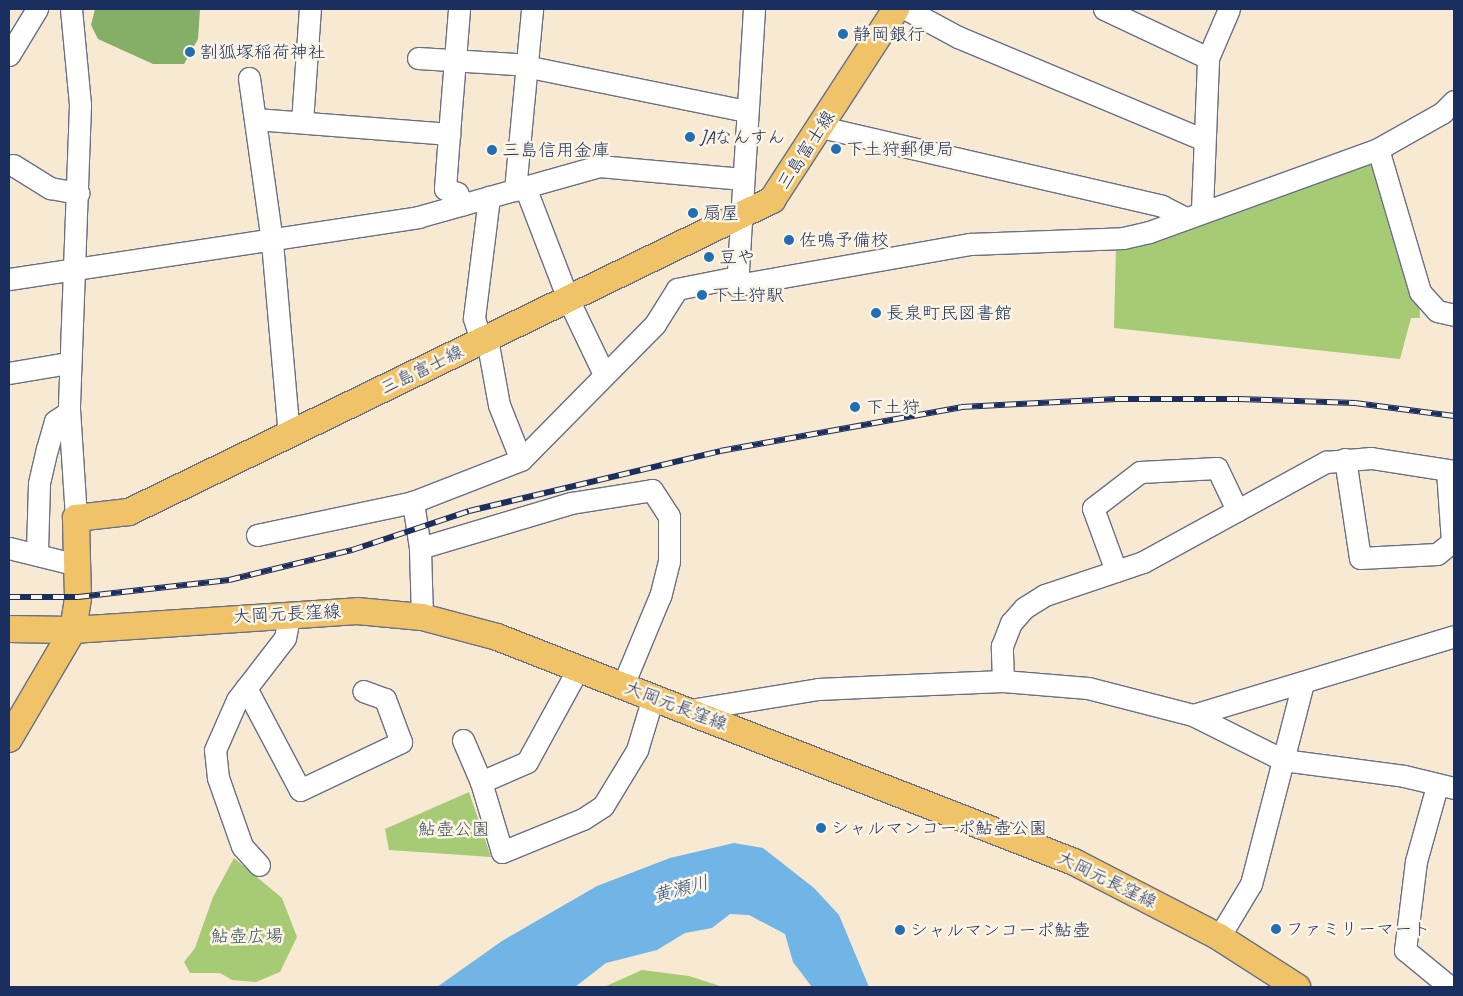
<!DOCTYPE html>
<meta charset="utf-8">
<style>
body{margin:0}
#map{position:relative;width:1463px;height:996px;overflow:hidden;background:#f8e9d2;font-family:Caveat,"Klee One",sans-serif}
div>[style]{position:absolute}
.green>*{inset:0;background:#a7cb74}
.forest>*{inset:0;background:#85af66}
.water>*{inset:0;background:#70b5e6}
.roads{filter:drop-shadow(1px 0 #687087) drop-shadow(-1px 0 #687087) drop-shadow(0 1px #687087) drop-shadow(0 -1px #687087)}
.minor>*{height:21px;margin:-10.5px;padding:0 10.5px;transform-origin:10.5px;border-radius:10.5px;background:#fff}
.major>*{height:26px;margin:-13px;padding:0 13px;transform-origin:13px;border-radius:13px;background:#f1c369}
.rail>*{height:5.5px;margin-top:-2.75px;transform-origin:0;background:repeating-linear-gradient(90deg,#fcf5e5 0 11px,#1b2f5e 0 22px);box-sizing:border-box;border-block:1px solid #1b2f5e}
.dots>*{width:14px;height:14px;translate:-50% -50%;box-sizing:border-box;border:2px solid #fcf5e5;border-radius:50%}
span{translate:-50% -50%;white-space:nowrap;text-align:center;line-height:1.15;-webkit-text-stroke:5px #fcf5e5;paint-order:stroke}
.poi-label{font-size:18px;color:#1b2f5e}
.left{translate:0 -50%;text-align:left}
.street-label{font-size:18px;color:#1b2f5e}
.park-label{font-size:18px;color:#3e5664}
.water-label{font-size:19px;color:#355787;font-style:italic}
.frame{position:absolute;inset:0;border:10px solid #1b2f5e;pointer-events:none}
</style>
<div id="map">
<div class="green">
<div style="clip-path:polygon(1372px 157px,1417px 277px,1420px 318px,1411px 318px,1400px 359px,1114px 328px,1116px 247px)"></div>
<div style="clip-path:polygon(469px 792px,491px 857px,389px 850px,385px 829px)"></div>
<div style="clip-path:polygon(234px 858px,282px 898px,297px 937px,280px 972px,256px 982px,232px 980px,220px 973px,190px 973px,184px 962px,195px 948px,213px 897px)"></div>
<div style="clip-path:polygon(642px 970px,689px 976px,723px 987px,604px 987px)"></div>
</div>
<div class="forest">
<div style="clip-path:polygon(95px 9px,200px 9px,198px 39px,184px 64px,153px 64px,98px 39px,91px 25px)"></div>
</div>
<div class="water">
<div style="clip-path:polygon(734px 843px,763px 848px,814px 888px,839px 915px,869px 987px,812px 987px,793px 962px,785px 934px,749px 915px,730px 914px,712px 928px,685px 933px,657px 950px,606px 963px,575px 987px,437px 987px,502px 941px,597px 886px,670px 858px)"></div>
</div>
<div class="roads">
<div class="minor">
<div style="left:71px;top:9px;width:96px;rotate:84.6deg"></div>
<div style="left:80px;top:105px;width:304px;rotate:92.1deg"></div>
<div style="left:69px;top:409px;width:109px;rotate:86.3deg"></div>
<div style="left:754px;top:9px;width:277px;rotate:93.5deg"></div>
<div style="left:737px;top:285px;width:237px;rotate:-10deg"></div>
<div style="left:970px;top:244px;width:153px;rotate:-2.2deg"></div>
<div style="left:1123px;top:238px;width:27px;rotate:-13deg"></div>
<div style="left:1149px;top:232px;width:244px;rotate:-19.9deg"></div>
<div style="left:1378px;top:149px;width:73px;rotate:-29.4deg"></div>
<div style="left:1442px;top:113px;width:17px;rotate:-45deg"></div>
<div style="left:906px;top:9px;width:59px;rotate:28.3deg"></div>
<div style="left:958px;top:37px;width:264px;rotate:22.7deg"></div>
<div style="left:1104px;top:9px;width:115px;rotate:25.2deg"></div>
<div style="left:9px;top:55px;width:54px;rotate:-58.7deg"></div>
<div style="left:418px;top:58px;width:97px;rotate:3.5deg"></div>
<div style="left:515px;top:64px;width:237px;rotate:11.5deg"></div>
<div style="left:249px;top:78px;width:166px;rotate:82deg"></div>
<div style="left:272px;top:242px;width:194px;rotate:85deg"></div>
<div style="left:256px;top:119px;width:194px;rotate:4.4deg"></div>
<div style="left:449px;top:134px;width:125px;rotate:-85.4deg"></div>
<div style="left:302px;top:122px;width:113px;rotate:-86deg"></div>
<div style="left:821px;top:127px;width:350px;rotate:13deg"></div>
<div style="left:1162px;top:206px;width:27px;rotate:27deg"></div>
<div style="left:449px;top:134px;width:55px;rotate:94.2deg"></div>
<div style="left:445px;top:189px;width:13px;rotate:18deg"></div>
<div style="left:457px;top:193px;width:13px;rotate:61deg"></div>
<div style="left:1378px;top:149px;width:149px;rotate:73.6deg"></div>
<div style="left:1420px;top:292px;width:25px;rotate:48deg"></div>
<div style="left:1437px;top:311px;width:17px;rotate:13deg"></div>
<div style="left:13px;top:165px;width:44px;rotate:31.9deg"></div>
<div style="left:50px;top:188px;width:29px;rotate:10deg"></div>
<div style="left:525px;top:187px;width:120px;rotate:69deg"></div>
<div style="left:568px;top:299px;width:83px;rotate:64.4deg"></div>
<div style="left:515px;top:190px;width:182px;rotate:-84.6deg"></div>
<div style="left:1202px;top:210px;width:152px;rotate:-87.7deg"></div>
<div style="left:1208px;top:58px;width:53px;rotate:-66.8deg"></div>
<div style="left:9px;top:279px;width:414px;rotate:-8.6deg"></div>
<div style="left:418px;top:217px;width:188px;rotate:-15.7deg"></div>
<div style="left:599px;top:166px;width:144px;rotate:5.2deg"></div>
<div style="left:487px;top:339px;width:67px;rotate:79.7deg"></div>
<div style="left:499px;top:405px;width:59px;rotate:68.2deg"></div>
<div style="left:481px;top:341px;width:24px;rotate:-107deg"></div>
<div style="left:474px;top:318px;width:122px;rotate:-82.9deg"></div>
<div style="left:9px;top:373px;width:61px;rotate:-9.5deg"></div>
<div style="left:1345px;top:459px;width:100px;rotate:81.4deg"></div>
<div style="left:1360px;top:558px;width:77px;rotate:-3deg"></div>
<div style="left:1437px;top:554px;width:19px;rotate:-39deg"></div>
<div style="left:1452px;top:542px;width:72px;rotate:-94deg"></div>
<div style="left:257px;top:535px;width:159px;rotate:-11.9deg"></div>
<div style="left:9px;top:548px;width:70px;rotate:14deg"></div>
<div style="left:420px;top:548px;width:158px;rotate:-16.6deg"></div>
<div style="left:571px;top:503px;width:82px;rotate:-9.1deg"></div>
<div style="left:652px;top:490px;width:31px;rotate:57deg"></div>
<div style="left:669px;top:516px;width:45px;rotate:90deg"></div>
<div style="left:669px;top:561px;width:36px;rotate:104deg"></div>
<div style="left:660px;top:596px;width:96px;rotate:112.6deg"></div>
<div style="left:37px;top:551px;width:68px;rotate:-88.3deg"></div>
<div style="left:39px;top:483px;width:35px;rotate:-77deg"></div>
<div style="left:47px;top:449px;width:29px;rotate:-74deg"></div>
<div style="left:55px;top:421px;width:17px;rotate:-33deg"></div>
<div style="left:1116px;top:571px;width:67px;rotate:-110.1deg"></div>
<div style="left:1093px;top:508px;width:59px;rotate:-37.5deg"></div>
<div style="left:1140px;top:472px;width:77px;rotate:-3deg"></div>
<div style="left:1217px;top:468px;width:47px;rotate:64.5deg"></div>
<div style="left:422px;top:617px;width:69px;rotate:-91.7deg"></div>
<div style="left:420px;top:548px;width:47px;rotate:-98.7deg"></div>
<div style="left:413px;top:502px;width:116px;rotate:-21.3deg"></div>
<div style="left:521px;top:460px;width:191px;rotate:-45.4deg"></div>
<div style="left:655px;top:324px;width:41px;rotate:-57.8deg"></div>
<div style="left:677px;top:289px;width:61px;rotate:-11.3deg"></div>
<div style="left:1003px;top:681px;width:35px;rotate:-92deg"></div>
<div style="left:1002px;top:646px;width:25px;rotate:-69deg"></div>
<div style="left:1011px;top:623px;width:20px;rotate:-49deg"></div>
<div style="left:1024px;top:608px;width:25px;rotate:-32deg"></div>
<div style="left:1045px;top:595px;width:103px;rotate:-18.6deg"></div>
<div style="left:1143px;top:562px;width:209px;rotate:-28.7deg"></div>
<div style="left:1326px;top:462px;width:45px;rotate:-5.1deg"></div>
<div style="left:1371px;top:458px;width:84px;rotate:8.9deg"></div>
<div style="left:246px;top:688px;width:115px;rotate:62.1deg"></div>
<div style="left:300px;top:790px;width:112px;rotate:-25.4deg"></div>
<div style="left:401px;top:742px;width:46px;rotate:-110.4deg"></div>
<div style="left:385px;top:699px;width:23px;rotate:-160deg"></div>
<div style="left:690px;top:710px;width:130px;rotate:-9.3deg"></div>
<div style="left:818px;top:689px;width:66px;rotate:-2.6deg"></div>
<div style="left:884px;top:686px;width:119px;rotate:-2.4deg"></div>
<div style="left:1003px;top:681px;width:85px;rotate:4.7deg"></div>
<div style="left:1088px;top:688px;width:108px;rotate:14.4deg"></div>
<div style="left:1193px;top:715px;width:101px;rotate:26.6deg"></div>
<div style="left:1283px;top:760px;width:122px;rotate:7.5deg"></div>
<div style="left:1404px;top:776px;width:51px;rotate:13.5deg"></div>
<div style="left:1193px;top:715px;width:273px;rotate:-16.8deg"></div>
<div style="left:463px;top:740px;width:46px;rotate:66.8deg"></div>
<div style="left:481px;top:782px;width:73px;rotate:73.3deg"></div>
<div style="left:502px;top:852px;width:87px;rotate:-22.2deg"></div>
<div style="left:583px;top:819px;width:24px;rotate:-33deg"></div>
<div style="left:603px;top:806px;width:66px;rotate:-58.7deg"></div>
<div style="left:637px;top:750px;width:55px;rotate:-73.2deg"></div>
<div style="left:481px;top:782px;width:50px;rotate:-23.5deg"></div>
<div style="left:527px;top:762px;width:106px;rotate:-61.3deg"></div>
<div style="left:1437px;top:786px;width:78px;rotate:105.6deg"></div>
<div style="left:1416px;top:861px;width:90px;rotate:97deg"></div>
<div style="left:1405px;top:950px;width:58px;rotate:39.4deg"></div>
<div style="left:259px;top:865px;width:25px;rotate:-132deg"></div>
<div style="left:242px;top:846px;width:72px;rotate:-109.4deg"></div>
<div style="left:218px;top:778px;width:28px;rotate:-96deg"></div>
<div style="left:215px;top:750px;width:55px;rotate:-66.3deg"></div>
<div style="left:237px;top:700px;width:78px;rotate:-52.3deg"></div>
<div style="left:285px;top:638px;width:25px;rotate:-79deg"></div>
<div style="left:1219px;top:937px;width:62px;rotate:-58.9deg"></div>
<div style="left:1251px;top:884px;width:208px;rotate:-75.5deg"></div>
</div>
<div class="major">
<div style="left:9px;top:629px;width:64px;rotate:0.9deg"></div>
<div style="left:73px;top:630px;width:285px;rotate:-3.8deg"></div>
<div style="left:357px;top:611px;width:65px;rotate:5.3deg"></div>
<div style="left:422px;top:617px;width:78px;rotate:14.9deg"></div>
<div style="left:497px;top:637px;width:619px;rotate:21.3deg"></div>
<div style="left:1074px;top:862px;width:163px;rotate:27.3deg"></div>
<div style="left:1219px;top:937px;width:93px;rotate:32.7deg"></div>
<div style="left:9px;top:739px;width:126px;rotate:-59.6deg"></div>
<div style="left:73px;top:630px;width:33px;rotate:-81deg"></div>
<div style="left:78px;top:597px;width:79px;rotate:-91.5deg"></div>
<div style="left:76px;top:518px;width:53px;rotate:-6.5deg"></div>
<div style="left:129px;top:512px;width:715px;rotate:-25.88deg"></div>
<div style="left:772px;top:200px;width:228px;rotate:-57deg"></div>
</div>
</div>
<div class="rail">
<div style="left:9px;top:597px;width:69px"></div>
<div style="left:78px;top:597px;width:152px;rotate:-6.4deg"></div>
<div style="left:229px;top:580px;width:127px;rotate:-13.7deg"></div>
<div style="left:352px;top:550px;width:123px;rotate:-18.4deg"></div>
<div style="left:469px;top:511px;width:258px;rotate:-13.4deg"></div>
<div style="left:720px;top:451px;width:245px;rotate:-10.3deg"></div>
<div style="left:961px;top:407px;width:156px;rotate:-2.9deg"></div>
<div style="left:1117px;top:399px;width:122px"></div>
<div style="left:1239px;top:399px;width:116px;rotate:2deg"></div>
<div style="left:1355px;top:403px;width:100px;rotate:7.5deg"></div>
</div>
<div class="dots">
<div style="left:843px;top:34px;background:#1f6fb2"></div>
<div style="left:190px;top:52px;background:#1f6fb2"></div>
<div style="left:690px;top:137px;background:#1f6fb2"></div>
<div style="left:836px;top:149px;background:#1f6fb2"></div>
<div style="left:492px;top:150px;background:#1f6fb2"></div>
<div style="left:693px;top:213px;background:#1f6fb2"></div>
<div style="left:789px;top:240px;background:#1f6fb2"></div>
<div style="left:709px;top:257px;background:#1f6fb2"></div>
<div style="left:702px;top:295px;background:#1f6fb2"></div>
<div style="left:876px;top:313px;background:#1f6fb2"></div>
<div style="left:855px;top:407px;background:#1f6fb2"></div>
<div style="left:821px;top:828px;background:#1f6fb2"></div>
<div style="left:1276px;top:929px;background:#1f6fb2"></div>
<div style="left:900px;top:930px;background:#1f6fb2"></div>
</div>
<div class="poi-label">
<span class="left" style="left:853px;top:34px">静岡銀行</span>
<span class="left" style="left:200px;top:52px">割狐塚稲荷神社</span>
<span class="left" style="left:700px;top:137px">JAなんすん</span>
<span class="left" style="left:846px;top:149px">下土狩郵便局</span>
<span class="left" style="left:502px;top:150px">三島信用金庫</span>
<span class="left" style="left:703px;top:213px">扇屋</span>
<span class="left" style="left:799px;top:240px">佐鳴予備校</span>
<span class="left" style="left:719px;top:257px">豆や</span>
<span class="left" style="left:712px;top:295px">下土狩駅</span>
<span class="left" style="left:886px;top:313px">長泉町民図書館</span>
<span class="left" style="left:866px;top:407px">下土狩</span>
<span class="left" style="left:831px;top:828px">シャルマンコーポ鮎壺公園</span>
<span class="left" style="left:1286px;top:929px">ファミリーマート</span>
<span class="left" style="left:910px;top:930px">シャルマンコーポ鮎壺</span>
</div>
<div class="street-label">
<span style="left:806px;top:150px;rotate:-57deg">三島富士線</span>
<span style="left:422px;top:370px;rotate:-26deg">三島富士線</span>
<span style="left:287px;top:614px;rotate:-3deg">大岡元長窪線</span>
<span style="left:676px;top:706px;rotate:21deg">大岡元長窪線</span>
<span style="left:1107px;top:880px;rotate:26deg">大岡元長窪線</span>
</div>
<div class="park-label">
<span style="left:454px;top:829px">鮎壺公園</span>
<span style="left:247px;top:936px">鮎壺広場</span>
</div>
<div class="water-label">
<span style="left:681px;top:890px;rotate:-15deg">黄瀬川</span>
</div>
<div class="frame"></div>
</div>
